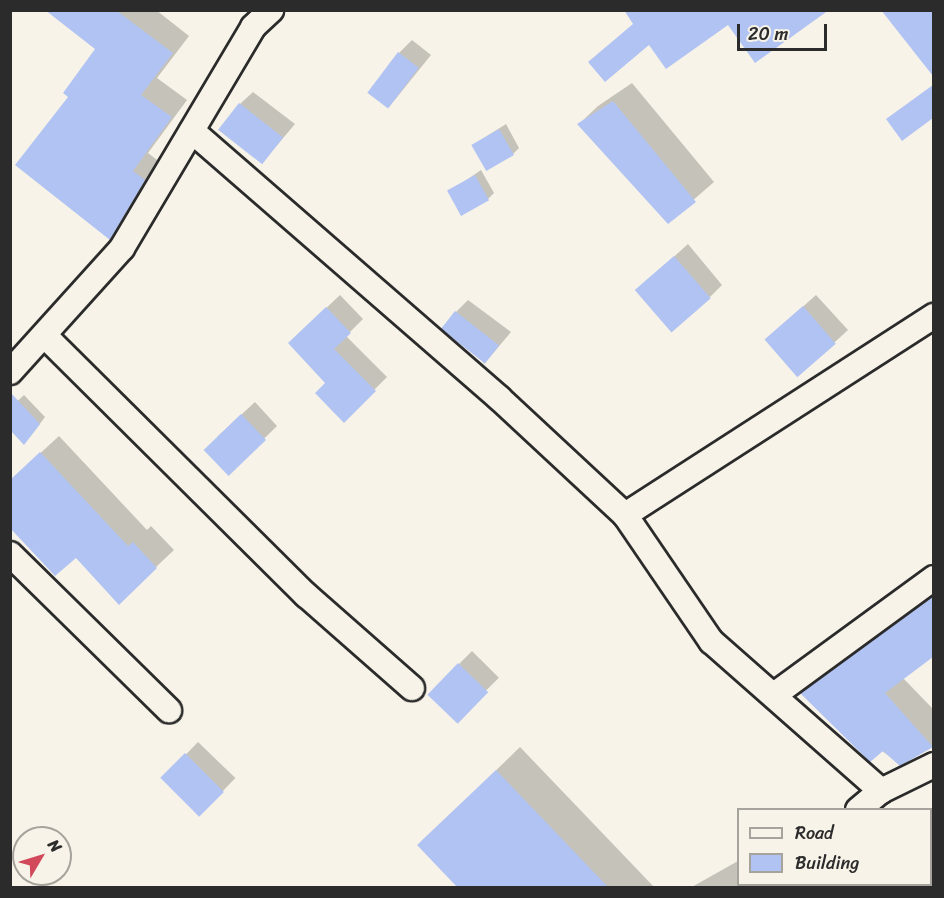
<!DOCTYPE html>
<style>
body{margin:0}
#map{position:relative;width:944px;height:898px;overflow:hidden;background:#f7f3e8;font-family:Sriracha,sans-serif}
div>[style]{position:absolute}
.shadow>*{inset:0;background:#0003;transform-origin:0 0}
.building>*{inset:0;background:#b1c3f3;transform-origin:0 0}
.roads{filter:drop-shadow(2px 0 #2b2b2b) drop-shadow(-2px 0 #2b2b2b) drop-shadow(0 2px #2b2b2b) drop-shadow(0 -2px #2b2b2b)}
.minor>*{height:24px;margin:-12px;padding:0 12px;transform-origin:12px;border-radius:12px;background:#f7f3e8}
span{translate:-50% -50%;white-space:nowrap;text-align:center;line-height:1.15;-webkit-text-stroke:6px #f7f3e8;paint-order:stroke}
.frame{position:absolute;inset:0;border:12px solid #2b2b2b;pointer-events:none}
.legend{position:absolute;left:737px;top:808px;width:195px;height:78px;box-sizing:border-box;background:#f7f3e8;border:2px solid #a5a39c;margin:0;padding:8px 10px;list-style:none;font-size:18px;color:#2b2b2b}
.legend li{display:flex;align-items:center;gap:12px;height:30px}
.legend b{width:30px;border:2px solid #a5a39c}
.north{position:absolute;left:12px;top:826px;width:60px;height:60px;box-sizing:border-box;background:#f7f3e8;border:2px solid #a5a39c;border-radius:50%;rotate:52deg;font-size:16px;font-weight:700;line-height:24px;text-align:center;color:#2b2b2b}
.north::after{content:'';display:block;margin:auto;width:21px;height:27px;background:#d1495b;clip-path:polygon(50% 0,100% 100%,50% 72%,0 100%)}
.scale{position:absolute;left:737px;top:24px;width:90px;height:27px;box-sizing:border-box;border:3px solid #2b2b2b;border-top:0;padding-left:8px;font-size:18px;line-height:21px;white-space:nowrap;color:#2b2b2b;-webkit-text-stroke:4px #f7f3e8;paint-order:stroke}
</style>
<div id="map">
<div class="shadow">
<div style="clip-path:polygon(48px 10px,156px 10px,189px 36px,157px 78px,187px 100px,148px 153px,161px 163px,127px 221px,110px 238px,70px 97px,97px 49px)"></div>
<div style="clip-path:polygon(883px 10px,934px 10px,934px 74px)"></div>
<div style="clip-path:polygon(412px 40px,431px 55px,389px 107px,399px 53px)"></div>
<div style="clip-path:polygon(632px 83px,714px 182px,668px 222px,579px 124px,598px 106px)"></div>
<div style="clip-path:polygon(253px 92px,295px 124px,263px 162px,240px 104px)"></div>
<div style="clip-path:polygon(506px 124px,519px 148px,513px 154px,473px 145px)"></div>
<div style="clip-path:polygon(481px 170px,494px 193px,488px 199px,449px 192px)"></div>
<div style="clip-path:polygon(688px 244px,722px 285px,710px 297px,637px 290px)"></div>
<div style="clip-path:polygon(340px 295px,363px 319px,346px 336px,387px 377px,344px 420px,303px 330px)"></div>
<div style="clip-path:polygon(816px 295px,848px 330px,798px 376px,779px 328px)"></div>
<div style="clip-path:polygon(468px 300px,511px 332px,484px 364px,456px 312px)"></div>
<div style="clip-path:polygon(24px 395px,45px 417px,30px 437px,10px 408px)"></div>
<div style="clip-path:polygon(255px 402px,277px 426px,228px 474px,217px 437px)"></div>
<div style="clip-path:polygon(59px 436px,147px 530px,151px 526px,174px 550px,156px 567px,10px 481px)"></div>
<div style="clip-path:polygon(934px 593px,934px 654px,903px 678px,934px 710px,934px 745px,900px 764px,802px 693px,819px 677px)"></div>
<div style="left:472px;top:651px;width:38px;height:61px;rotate:45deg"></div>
<div style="left:198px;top:742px;width:52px;height:50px;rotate:44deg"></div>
<div style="clip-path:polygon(520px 747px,655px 888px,460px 888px,443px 822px)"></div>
<div style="clip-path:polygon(738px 861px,738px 884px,746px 884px,742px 888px,690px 888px)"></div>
</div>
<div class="building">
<div style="clip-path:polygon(45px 10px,117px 11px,173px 53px,141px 95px,172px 117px,133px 171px,145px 180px,110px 240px,15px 165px,68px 97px,63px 93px,95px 49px)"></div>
<div style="clip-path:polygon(624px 10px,829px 10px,755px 63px,728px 25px,666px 69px,649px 45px,605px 82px,588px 62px,633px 24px)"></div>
<div style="clip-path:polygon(881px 10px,933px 10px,933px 76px)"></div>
<div style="left:398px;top:52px;width:26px;height:51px;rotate:37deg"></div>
<div style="clip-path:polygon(933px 85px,933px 118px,902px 141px,886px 119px)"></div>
<div style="clip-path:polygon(613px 101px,696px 202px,668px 224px,577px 124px)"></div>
<div style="left:239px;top:103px;width:56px;height:34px;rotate:38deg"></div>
<div style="left:499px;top:129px;width:30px;height:32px;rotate:60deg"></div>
<div style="left:475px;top:175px;width:29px;height:32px;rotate:61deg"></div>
<div style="left:674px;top:256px;width:56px;height:52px;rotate:49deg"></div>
<div style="left:803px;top:306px;width:50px;height:51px;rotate:49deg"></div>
<div style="clip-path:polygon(326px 307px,351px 333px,334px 349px,376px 391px,344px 423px,315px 393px,325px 383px,288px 343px)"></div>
<div style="left:455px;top:311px;width:56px;height:23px;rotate:38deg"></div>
<div style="clip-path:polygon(10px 392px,40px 424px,24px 445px,10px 430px)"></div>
<div style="left:241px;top:414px;width:36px;height:52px;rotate:46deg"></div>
<div style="clip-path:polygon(40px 452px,128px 546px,133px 542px,157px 568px,119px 605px,76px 558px,55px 576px,10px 528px,10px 480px)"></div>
<div style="clip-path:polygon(933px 596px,933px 657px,885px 693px,933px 747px,900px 766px,883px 751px,870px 762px,800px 693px)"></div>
<div style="left:458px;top:663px;width:42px;height:44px;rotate:44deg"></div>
<div style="left:185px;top:753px;width:55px;height:35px;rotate:45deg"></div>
<div style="clip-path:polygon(496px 770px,609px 888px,458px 888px,417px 845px)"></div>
</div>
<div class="roads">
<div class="minor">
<div style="left:192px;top:131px;width:407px;rotate:41deg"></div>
<div style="left:499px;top:398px;width:172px;rotate:42.9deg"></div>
<div style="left:625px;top:515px;width:153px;rotate:55.7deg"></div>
<div style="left:711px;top:641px;width:227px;rotate:41.4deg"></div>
<div style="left:45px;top:336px;width:368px;rotate:44.8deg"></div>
<div style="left:306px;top:595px;width:141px;rotate:41.3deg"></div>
<div style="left:10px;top:372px;width:167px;rotate:-47.9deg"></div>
<div style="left:122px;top:248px;width:257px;rotate:-59.3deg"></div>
<div style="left:253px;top:27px;width:25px;rotate:-43deg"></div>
<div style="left:625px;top:515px;width:368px;rotate:-32.8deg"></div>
<div style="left:10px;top:554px;width:223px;rotate:44.5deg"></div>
<div style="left:774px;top:695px;width:198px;rotate:-36.2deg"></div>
<div style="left:858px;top:810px;width:30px;rotate:-40deg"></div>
<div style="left:881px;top:791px;width:59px;rotate:-26.1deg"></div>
<div style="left:777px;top:888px;width:4px;rotate:-63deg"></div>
</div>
</div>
<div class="frame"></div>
<ul class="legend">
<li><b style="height:8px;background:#f7f3e8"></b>Road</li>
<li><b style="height:16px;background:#b1c3f3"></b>Building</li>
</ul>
<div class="north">N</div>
<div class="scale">20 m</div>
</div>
